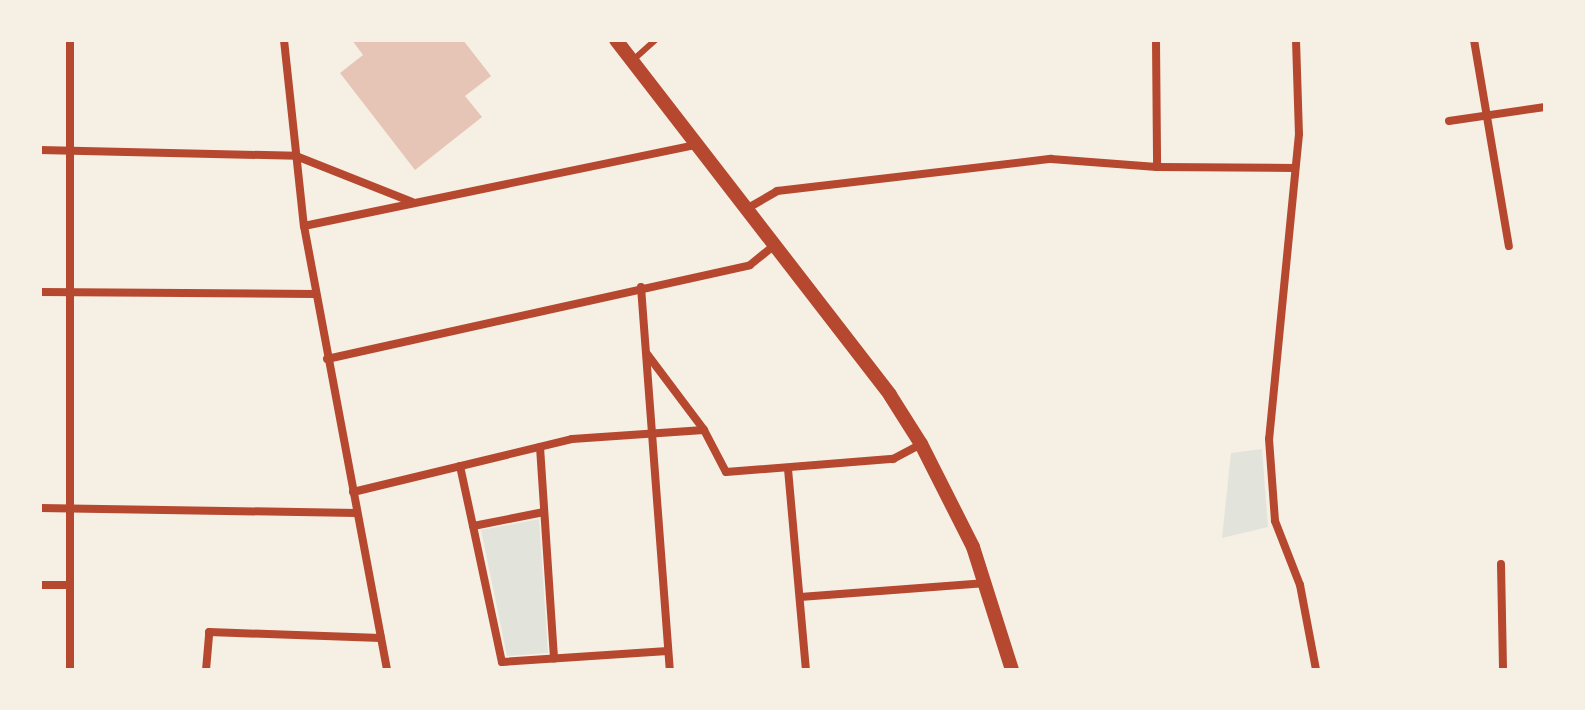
<!DOCTYPE html>
<style>
body{margin:0}
#map{position:relative;width:1585px;height:710px;overflow:hidden;background:#f6efe4;font-family:Figtree,sans-serif}
div>[style]{position:absolute}
.green>*{inset:0;background:#e2e4dc}
.building>*{inset:0;background:#e6c5b7}
.service>*{height:6px;margin:-3px;padding:0 3px;transform-origin:3px;border-radius:3px;background:#b5482f}
.minor>*{height:8px;margin:-4px;padding:0 4px;transform-origin:4px;border-radius:4px;background:#b5482f}
.tertiary>*{height:14px;margin:-7px;padding:0 7px;transform-origin:7px;border-radius:7px;background:#b5482f}
span{translate:-50% -50%;white-space:nowrap;text-align:center;line-height:1.15;-webkit-text-stroke:6px #f6efe4;paint-order:stroke}
.frame{position:absolute;inset:0;border:42px solid #f6efe4;pointer-events:none}
</style>
<div id="map">
<div class="green">
<div style="clip-path:polygon(1262px 449px,1268px 527px,1222px 538px,1231px 453px)"></div>
<div style="clip-path:polygon(539px 519px,548px 653px,507px 656px,481px 530px)"></div>
</div>
<div class="building">
<div style="clip-path:polygon(352px 40px,463px 40px,491px 76px,465px 96px,482px 117px,415px 170px,340px 73px,363px 55px)"></div>
</div>
<div class="service">
<div style="left:632px;top:61px;width:31px;rotate:-42deg"></div>
</div>
<div class="minor">
<div style="left:284px;top:40px;width:187px;rotate:83.9deg"></div>
<div style="left:304px;top:226px;width:452px;rotate:79.4deg"></div>
<div style="left:1156px;top:40px;width:127px;rotate:89.5deg"></div>
<div style="left:1296px;top:40px;width:94px;rotate:88.2deg"></div>
<div style="left:1299px;top:134px;width:306px;rotate:95.6deg"></div>
<div style="left:1269px;top:439px;width:82px;rotate:85.8deg"></div>
<div style="left:1275px;top:521px;width:69px;rotate:68.7deg"></div>
<div style="left:1300px;top:585px;width:86px;rotate:79.3deg"></div>
<div style="left:1474px;top:40px;width:209px;rotate:80.4deg"></div>
<div style="left:1449px;top:121px;width:97px;rotate:-8.3deg"></div>
<div style="left:40px;top:150px;width:256px;rotate:1.3deg"></div>
<div style="left:296px;top:156px;width:125px;rotate:21.6deg"></div>
<div style="left:748px;top:208px;width:34px;rotate:-30deg"></div>
<div style="left:777px;top:191px;width:276px;rotate:-6.7deg"></div>
<div style="left:1051px;top:159px;width:106px;rotate:4.3deg"></div>
<div style="left:1157px;top:167px;width:138px;rotate:0.4deg"></div>
<div style="left:304px;top:226px;width:399px;rotate:-11.7deg"></div>
<div style="left:641px;top:287px;width:384px;rotate:85.7deg"></div>
<div style="left:40px;top:292px;width:276px;rotate:0.4deg"></div>
<div style="left:647px;top:354px;width:95px;rotate:53.1deg"></div>
<div style="left:327px;top:359px;width:433px;rotate:-12.5deg"></div>
<div style="left:750px;top:265px;width:32px;rotate:-39deg"></div>
<div style="left:540px;top:447px;width:212px;rotate:86.2deg"></div>
<div style="left:460px;top:466px;width:61px;rotate:77.8deg"></div>
<div style="left:788px;top:469px;width:202px;rotate:84.9deg"></div>
<div style="left:353px;top:492px;width:225px;rotate:-13.6deg"></div>
<div style="left:572px;top:439px;width:132px;rotate:-3.9deg"></div>
<div style="left:704px;top:430px;width:47px;rotate:62.4deg"></div>
<div style="left:726px;top:472px;width:168px;rotate:-4.5deg"></div>
<div style="left:893px;top:459px;width:32px;rotate:-28deg"></div>
<div style="left:40px;top:508px;width:317px;rotate:0.9deg"></div>
<div style="left:544px;top:512px;width:72px;rotate:168.8deg"></div>
<div style="left:473px;top:526px;width:139px;rotate:78deg"></div>
<div style="left:502px;top:662px;width:166px;rotate:-3.8deg"></div>
<div style="left:1501px;top:564px;width:106px;rotate:88.9deg"></div>
<div style="left:40px;top:585px;width:30px"></div>
<div style="left:800px;top:597px;width:187px;rotate:-4.3deg"></div>
<div style="left:70px;top:670px;width:630px;rotate:-90deg"></div>
<div style="left:206px;top:670px;width:38px;rotate:-85deg"></div>
<div style="left:209px;top:632px;width:172px;rotate:2deg"></div>
</div>
<div class="tertiary">
<div style="left:616px;top:40px;width:448px;rotate:52.3deg"></div>
<div style="left:890px;top:395px;width:58px;rotate:57.7deg"></div>
<div style="left:921px;top:444px;width:115px;rotate:63.2deg"></div>
<div style="left:973px;top:547px;width:129px;rotate:72.4deg"></div>
</div>
<div class="frame"></div>
</div>
